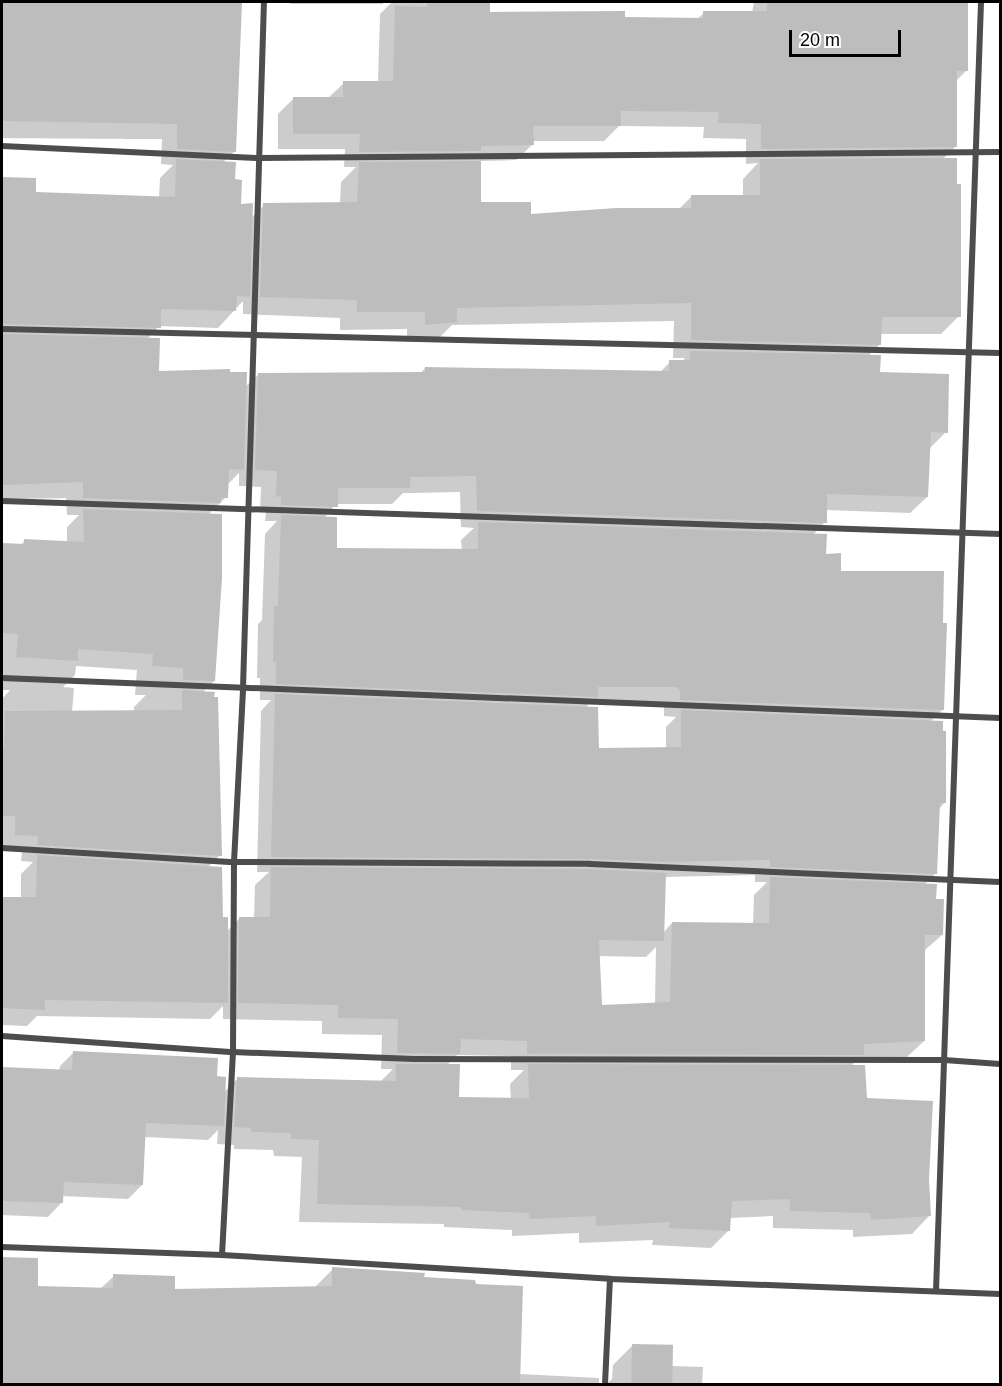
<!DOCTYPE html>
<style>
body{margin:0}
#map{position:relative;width:1002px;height:1386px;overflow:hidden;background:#fff;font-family:Arial,sans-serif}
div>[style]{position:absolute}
.shadow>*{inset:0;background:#0003;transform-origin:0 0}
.building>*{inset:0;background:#bdbdbd;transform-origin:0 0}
.minor>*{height:6px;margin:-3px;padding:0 3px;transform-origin:3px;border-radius:3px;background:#4d4d4d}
span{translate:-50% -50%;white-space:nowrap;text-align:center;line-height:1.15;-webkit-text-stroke:6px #fff;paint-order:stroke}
.frame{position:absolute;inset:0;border:3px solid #000;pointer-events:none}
.scale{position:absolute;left:789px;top:30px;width:112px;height:27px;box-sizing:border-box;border:3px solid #000;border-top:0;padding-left:8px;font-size:18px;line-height:21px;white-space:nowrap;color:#000;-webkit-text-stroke:4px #fff;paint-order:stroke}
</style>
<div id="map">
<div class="shadow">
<div style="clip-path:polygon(evenodd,2px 2px,241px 2px,235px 151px,222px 163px,233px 181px,240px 205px,251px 218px,264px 205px,340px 204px,341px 182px,356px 167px,344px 167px,345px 149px,278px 149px,278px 114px,294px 98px,328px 98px,344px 83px,378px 82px,380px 14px,392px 2px,489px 2px,489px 14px,697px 19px,704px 13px,752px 13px,754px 2px,967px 2px,967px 70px,956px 81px,956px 146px,943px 159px,959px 316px,941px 334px,880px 334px,880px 344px,867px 357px,879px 374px,946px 432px,929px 449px,927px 497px,910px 513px,825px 510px,825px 522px,813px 535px,825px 555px,942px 710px,930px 722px,945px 802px,939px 809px,936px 873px,924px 885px,935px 901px,942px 935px,924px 951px,924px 1041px,907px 1057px,857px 1060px,850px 1067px,865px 1100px,928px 1179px,929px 1216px,912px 1234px,853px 1237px,853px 1230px,773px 1228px,773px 1216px,729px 1218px,729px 1230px,711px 1248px,652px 1245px,653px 1240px,579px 1243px,579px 1233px,512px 1236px,512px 1230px,444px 1227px,444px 1224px,299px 1222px,302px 1157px,274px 1156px,273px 1150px,234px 1149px,234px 1145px,217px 1144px,218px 1130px,208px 1140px,144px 1137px,142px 1185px,128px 1199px,62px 1196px,62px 1202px,48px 1217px,2px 1215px,2px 1074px,7px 1069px,59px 1071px,60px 1066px,74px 1052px,216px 1078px,224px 1092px,238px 1078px,380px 1082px,393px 1069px,381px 1069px,382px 1035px,322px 1034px,322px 1021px,223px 1019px,223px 1006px,210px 1019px,37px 1016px,27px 1026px,2px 1025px,2px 898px,21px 898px,21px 874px,33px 862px,21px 861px,22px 852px,2px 851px,2px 699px,10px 690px,2px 690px,2px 544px,20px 546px,25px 540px,67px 543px,67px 527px,79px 515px,67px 515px,66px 498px,2px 499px,2px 178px,35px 179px,34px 194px,159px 198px,160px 178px,173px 165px,161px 164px,162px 139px,2px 138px,2px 2px,619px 126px,704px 127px,703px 138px,746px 139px,746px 164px,758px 163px,743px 179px,743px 197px,691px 197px,679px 209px,529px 215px,480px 204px,480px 161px,516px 160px,532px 145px,532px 141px,604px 141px,619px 126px,2px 2px,243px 301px,243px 314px,340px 318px,340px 330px,407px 329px,407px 342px,437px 340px,452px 325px,674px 321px,673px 358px,685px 358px,682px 362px,670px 362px,660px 372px,425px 368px,420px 374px,259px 374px,245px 387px,157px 372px,147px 339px,159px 326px,218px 328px,243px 301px,2px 2px,239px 473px,239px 486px,261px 487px,260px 512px,266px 512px,265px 521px,277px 521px,265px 534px,262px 620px,258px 624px,257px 678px,260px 678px,260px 700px,271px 700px,261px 711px,257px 872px,269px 872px,255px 885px,254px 918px,240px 918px,227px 931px,208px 867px,220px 855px,202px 693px,214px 681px,208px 515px,226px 497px,227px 485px,239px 473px,2px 2px,460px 492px,461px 527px,474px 528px,461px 540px,462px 551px,335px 549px,324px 518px,336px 504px,392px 504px,403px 493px,460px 492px,2px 2px,76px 666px,137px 670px,135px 695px,146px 695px,134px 707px,134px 712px,72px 712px,74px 688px,63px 687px,75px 675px,76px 666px,2px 2px,590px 703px,664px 707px,664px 716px,676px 717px,666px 727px,666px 749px,597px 749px,585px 708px,590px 703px,2px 2px,755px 875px,755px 882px,767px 882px,754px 895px,753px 924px,672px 923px,663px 933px,664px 877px,755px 875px,2px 2px,656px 947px,655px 1004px,600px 1007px,598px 956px,646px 957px,656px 947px,2px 2px,457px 1055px,511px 1056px,511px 1070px,524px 1070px,510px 1084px,511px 1099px,457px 1098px,446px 1066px,457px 1055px)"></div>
<div style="left:290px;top:2px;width:93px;height:2px"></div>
<div style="clip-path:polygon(2px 1259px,37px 1259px,37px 1288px,100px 1289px,114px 1276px,174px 1291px,314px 1288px,333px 1269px,423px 1279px,519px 1374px,599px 1378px,599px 1384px,2px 1384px)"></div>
<div style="clip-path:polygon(632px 1346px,672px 1366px,703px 1367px,702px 1384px,606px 1384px,612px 1379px,613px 1365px)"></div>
</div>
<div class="building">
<div style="clip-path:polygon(2px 2px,242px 2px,236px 152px,177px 149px,177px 124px,2px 121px)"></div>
<div style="clip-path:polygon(427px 2px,490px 2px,490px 12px,625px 11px,625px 17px,703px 18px,703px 11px,767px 11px,767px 2px,968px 2px,968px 71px,957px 71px,957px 147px,761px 149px,761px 124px,718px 123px,719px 112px,621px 111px,621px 126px,533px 126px,534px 145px,481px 146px,481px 151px,359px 152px,360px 134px,293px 134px,293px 97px,343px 97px,343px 81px,393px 81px,395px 6px,427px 7px)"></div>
<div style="clip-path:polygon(957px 158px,957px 184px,961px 184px,961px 317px,882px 317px,881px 345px,691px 340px,691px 303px,457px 308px,457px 322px,425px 325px,425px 312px,357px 312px,357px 300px,260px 297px,263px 203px,357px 202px,359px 162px,481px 161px,481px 202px,531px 202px,531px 214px,616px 208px,691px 208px,691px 195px,760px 195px,760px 159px)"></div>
<div style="clip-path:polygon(176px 159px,236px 162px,235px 179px,242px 180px,241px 204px,253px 203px,250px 297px,237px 296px,236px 311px,161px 309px,161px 328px,2px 324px,2px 177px,36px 178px,36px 192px,175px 197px)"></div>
<div style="clip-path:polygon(2px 334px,160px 338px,159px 371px,230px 369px,230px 372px,247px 372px,244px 470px,229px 469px,228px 498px,221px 498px,221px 503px,83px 498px,83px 482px,2px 485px)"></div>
<div style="clip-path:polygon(690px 351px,881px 355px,880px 372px,949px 374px,948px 433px,931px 432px,928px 497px,827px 494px,827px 523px,477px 511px,476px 476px,410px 477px,410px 488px,338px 488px,338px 507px,281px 505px,281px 496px,276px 497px,277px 471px,255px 470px,258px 373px,425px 372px,425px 367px,669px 371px,669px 360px,690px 360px)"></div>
<div style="clip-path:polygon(83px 509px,222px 514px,222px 578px,215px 681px,183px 680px,183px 668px,152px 666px,153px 654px,78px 649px,78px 661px,16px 657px,18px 634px,2px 633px,2px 543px,24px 544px,24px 539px,84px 542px)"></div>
<div style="clip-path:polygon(281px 515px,337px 517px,337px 548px,478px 549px,478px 522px,827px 534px,826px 554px,841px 553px,841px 571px,944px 571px,943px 623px,947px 623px,944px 710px,680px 700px,680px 690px,677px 687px,598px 687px,598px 697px,276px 684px,276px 662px,273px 662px,274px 606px,278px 606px)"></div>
<div style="clip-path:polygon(182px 690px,215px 692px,214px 697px,218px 697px,222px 856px,37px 845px,38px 836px,15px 835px,15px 816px,2px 816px,2px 748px,4px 748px,5px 711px,182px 710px)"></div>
<div style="clip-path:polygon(275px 694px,598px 707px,599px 748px,681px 747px,681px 710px,943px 721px,943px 731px,946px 731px,946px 803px,940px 803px,937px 874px,770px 867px,770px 860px,666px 862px,590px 859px,271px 857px)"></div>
<div style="clip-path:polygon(37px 855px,222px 867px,223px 917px,228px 917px,228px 1003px,45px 1000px,45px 1010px,2px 1008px,2px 897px,36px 897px)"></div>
<div style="clip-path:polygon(271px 867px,590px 869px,666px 873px,664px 941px,599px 940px,602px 1005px,670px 1002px,672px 922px,769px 923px,770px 877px,937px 884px,936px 899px,944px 899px,943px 935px,925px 935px,925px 1041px,864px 1044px,864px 1055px,527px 1054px,527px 1041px,461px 1039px,460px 1054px,397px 1053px,398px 1019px,338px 1018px,338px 1005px,238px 1003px,239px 917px,270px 917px)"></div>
<div style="clip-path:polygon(73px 1051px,218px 1058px,217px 1076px,226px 1077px,224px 1126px,146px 1123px,143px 1185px,64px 1182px,63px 1203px,2px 1201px,2px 1067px,72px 1070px)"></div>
<div style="clip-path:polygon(396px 1064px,460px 1064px,459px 1097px,529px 1098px,528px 1064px,865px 1065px,867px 1098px,933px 1101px,929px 1179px,931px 1216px,871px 1220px,870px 1213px,790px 1211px,790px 1199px,732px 1201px,730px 1231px,669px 1228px,670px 1222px,596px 1226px,596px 1216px,530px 1219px,529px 1213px,461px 1210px,461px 1207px,317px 1204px,319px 1140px,291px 1139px,291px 1133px,251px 1132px,251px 1128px,234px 1127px,237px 1077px,396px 1081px)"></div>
<div style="clip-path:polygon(2px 1257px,38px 1258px,38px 1286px,113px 1288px,113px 1274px,175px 1276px,175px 1289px,332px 1286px,332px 1267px,425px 1273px,424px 1277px,475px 1280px,476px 1284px,523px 1286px,520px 1384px,2px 1384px)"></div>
<div style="left:632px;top:1344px;width:41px;height:40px;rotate:1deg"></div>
</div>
<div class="minor">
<div style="left:2px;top:146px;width:256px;rotate:2.7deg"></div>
<div style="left:258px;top:158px;width:742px;rotate:-0.46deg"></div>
<div style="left:2px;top:329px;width:998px;rotate:1.38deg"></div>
<div style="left:2px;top:501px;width:999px;rotate:1.89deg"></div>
<div style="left:2px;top:678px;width:999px;rotate:2.3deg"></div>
<div style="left:2px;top:848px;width:232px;rotate:3.5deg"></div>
<div style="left:234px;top:862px;width:356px;rotate:0.3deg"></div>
<div style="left:590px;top:864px;width:410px;rotate:2.5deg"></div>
<div style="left:2px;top:1036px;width:232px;rotate:4deg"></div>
<div style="left:233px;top:1052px;width:181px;rotate:2.2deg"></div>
<div style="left:414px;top:1059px;width:530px;rotate:0.11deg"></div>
<div style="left:944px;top:1060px;width:56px;rotate:4.1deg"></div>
<div style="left:2px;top:1247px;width:220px;rotate:2.1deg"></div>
<div style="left:222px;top:1255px;width:389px;rotate:3.5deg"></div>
<div style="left:610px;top:1279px;width:390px;rotate:2.2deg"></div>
<div style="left:222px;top:1255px;width:203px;rotate:-86.9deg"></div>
<div style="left:233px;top:1052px;width:190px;rotate:-89.7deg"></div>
<div style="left:234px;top:862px;width:174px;rotate:-87deg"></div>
<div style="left:243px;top:688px;width:686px;rotate:-88.25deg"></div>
<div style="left:936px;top:1291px;width:1290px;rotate:-88deg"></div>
<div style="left:605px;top:1384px;width:105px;rotate:-87.3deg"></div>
</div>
<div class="frame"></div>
<div class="scale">20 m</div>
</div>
